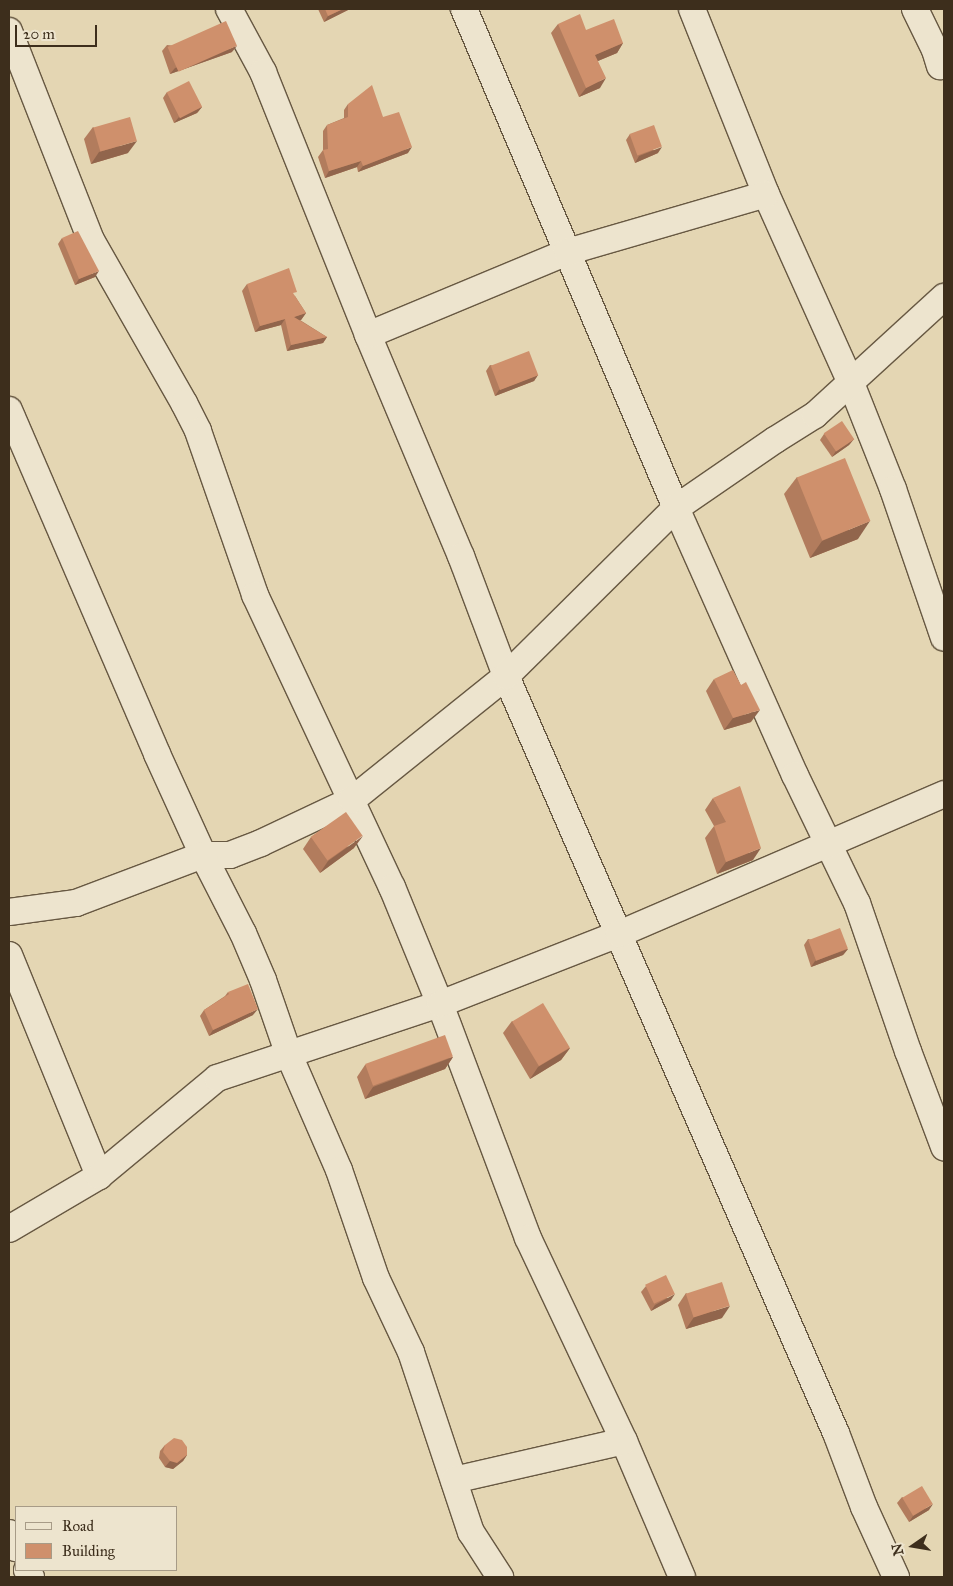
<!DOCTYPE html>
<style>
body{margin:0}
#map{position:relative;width:953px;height:1586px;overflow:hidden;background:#e4d6b3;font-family:"IM FELL Great Primer",serif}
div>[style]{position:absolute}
.roads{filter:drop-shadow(1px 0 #675842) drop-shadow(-1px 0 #675842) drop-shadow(0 1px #675842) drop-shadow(0 -1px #675842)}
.minor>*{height:26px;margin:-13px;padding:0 13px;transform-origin:13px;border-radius:13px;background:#ede4ce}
.wall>*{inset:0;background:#b27c5d}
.shaded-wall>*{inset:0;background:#91654c}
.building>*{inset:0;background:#cf906c;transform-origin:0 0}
span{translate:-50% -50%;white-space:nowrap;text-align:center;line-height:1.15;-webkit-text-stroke:4.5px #ede4ce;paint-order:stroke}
.frame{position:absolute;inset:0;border:10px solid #3d2e1c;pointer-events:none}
.legend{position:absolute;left:15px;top:1506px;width:162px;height:65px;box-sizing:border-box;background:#ede4ce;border:1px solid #a79b87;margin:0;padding:6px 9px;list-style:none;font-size:15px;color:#3d2e1c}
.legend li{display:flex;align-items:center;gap:10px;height:25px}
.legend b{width:25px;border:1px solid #a79b87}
.north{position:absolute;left:888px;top:1521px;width:50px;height:50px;-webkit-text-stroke:4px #ede4ce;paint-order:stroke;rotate:257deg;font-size:14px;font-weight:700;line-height:20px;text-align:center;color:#3d2e1c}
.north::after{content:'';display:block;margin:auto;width:18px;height:22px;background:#3d2e1c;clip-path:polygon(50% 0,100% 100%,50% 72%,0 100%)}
.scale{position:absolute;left:15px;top:25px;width:82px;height:22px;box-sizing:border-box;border:2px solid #3d2e1c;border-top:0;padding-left:6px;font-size:15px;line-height:18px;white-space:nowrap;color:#3d2e1c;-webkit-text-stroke:4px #ede4ce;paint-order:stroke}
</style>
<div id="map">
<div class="roads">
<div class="minor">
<div style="left:229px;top:9px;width:72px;rotate:61.6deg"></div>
<div style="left:263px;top:72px;width:283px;rotate:68.2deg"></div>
<div style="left:368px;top:335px;width:240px;rotate:67.2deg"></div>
<div style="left:461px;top:556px;width:128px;rotate:69.4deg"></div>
<div style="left:506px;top:676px;width:826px;rotate:66.45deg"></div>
<div style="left:836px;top:1433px;width:79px;rotate:69.3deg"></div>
<div style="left:864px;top:1507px;width:77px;rotate:65.4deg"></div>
<div style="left:464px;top:9px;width:542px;rotate:66.98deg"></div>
<div style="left:676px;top:508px;width:292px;rotate:66deg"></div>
<div style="left:795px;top:775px;width:142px;rotate:64.2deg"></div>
<div style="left:857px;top:903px;width:157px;rotate:71deg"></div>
<div style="left:908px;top:1051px;width:103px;rotate:69.4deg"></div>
<div style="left:692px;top:9px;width:199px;rotate:68.2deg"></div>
<div style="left:766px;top:194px;width:207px;rotate:65.8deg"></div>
<div style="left:851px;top:383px;width:114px;rotate:68.4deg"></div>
<div style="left:893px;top:489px;width:157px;rotate:71.1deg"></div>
<div style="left:915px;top:9px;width:46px;rotate:64deg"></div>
<div style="left:935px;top:50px;width:17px;rotate:73deg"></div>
<div style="left:9px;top:31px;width:225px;rotate:68.6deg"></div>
<div style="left:91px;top:240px;width:188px;rotate:60.3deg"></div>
<div style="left:184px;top:403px;width:31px;rotate:63deg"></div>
<div style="left:198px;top:431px;width:174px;rotate:70.8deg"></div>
<div style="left:255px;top:595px;width:323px;rotate:64.9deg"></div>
<div style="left:392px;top:887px;width:126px;rotate:67.7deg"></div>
<div style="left:440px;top:1004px;width:250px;rotate:69.4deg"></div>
<div style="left:528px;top:1238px;width:225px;rotate:64.7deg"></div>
<div style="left:624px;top:1441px;width:148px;rotate:66.9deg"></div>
<div style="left:368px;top:335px;width:216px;rotate:-22.6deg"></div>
<div style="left:567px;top:252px;width:207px;rotate:-16.2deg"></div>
<div style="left:9px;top:410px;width:374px;rotate:66.7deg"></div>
<div style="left:157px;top:754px;width:111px;rotate:65.5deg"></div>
<div style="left:203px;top:855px;width:88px;rotate:62.9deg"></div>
<div style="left:243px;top:933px;width:51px;rotate:66.9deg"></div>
<div style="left:263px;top:980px;width:79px;rotate:70.9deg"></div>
<div style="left:289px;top:1055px;width:125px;rotate:66.5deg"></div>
<div style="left:339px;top:1170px;width:114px;rotate:71.1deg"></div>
<div style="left:376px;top:1278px;width:82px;rotate:64.7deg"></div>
<div style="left:411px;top:1352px;width:190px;rotate:71.6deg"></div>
<div style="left:471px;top:1532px;width:54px;rotate:57.2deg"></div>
<div style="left:9px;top:912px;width:68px;rotate:-7.7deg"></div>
<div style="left:76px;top:903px;width:136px;rotate:-20.7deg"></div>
<div style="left:203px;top:855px;width:27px"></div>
<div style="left:230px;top:855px;width:33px;rotate:-21deg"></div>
<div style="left:261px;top:843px;width:101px;rotate:-25.3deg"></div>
<div style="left:352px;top:800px;width:198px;rotate:-38.8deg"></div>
<div style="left:506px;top:676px;width:239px;rotate:-44.7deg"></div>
<div style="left:676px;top:508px;width:120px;rotate:-34.5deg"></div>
<div style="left:775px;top:440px;width:47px;rotate:-32deg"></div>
<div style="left:815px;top:415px;width:175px;rotate:-42.5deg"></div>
<div style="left:9px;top:955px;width:239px;rotate:67.8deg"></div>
<div style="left:9px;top:1229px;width:104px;rotate:-30.5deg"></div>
<div style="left:99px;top:1176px;width:153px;rotate:-39.7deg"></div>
<div style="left:217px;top:1078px;width:235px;rotate:-18.4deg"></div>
<div style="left:440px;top:1004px;width:192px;rotate:-21.4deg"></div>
<div style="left:619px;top:934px;width:354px;rotate:-23.3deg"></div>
<div style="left:454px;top:1480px;width:174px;rotate:-12.9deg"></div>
<div style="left:9px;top:1533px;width:17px;rotate:65deg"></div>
<div style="left:27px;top:1570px;width:8px;rotate:60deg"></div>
</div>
</div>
<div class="wall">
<div style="clip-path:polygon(318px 9px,349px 9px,348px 10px,324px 22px)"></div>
<div style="clip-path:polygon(558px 24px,586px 30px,623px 43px,617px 53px,598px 61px,600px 88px,579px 97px,551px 33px)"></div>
<div style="clip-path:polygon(167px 45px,232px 52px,170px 74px,162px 51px)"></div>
<div style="clip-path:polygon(167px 92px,202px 107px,197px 113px,174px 123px,163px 98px)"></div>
<div style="clip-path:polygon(348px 104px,383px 117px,408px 153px,358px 172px,357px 167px,325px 178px,318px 157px,323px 150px,323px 131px,327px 125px,344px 118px,344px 110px)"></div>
<div style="clip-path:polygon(93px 127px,128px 153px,91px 164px,84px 139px)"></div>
<div style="clip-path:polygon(630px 134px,658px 153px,635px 163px,626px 140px)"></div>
<div style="clip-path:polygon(62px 238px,95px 277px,75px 285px,58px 244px)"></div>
<div style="clip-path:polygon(247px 284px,295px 296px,306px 313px,301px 320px,300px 320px,327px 337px,323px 343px,287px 351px,281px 325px,255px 332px,242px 291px)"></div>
<div style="clip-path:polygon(490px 365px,538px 375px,534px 381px,495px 396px,486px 371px)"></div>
<div style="clip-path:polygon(824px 434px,854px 439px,849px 445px,832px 457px,820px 440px)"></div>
<div style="clip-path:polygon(797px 477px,858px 539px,810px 558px,784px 494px)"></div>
<div style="clip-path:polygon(714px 679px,751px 722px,724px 730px,706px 691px)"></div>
<div style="clip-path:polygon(713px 798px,753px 860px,717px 874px,705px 838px,714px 826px,705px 810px)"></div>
<div style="clip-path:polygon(311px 837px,354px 848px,320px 873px,303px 849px)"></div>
<div style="clip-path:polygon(808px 939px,848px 949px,843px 955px,811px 967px,804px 945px)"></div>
<div style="clip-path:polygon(228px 992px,253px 1015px,209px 1036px,200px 1016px,204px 1010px,225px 996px)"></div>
<div style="clip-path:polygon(512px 1021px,570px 1048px,561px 1060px,530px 1079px,503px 1033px)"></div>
<div style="clip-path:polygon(453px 1057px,445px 1069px,365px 1099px,357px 1077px,365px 1065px)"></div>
<div style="clip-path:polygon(646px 1286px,671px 1300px,651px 1311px,641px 1292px)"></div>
<div style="clip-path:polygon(686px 1293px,722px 1318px,686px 1329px,678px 1305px)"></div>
<div style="clip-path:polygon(165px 1445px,187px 1455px,183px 1461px,173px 1469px,165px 1467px,159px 1458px,160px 1451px)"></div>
<div style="clip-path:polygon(902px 1497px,929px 1510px,909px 1522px,897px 1503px)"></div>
</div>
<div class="shaded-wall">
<div style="clip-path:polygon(343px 9px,349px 9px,348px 10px,324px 22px,328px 16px)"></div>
<div style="clip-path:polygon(623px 43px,617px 53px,588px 65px,595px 55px)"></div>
<div style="clip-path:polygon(237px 46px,232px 52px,170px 74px,175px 68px)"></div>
<div style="clip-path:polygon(606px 78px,600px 88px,579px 97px,586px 88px)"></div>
<div style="clip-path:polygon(202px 107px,197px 113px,174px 123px,179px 117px)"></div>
<div style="clip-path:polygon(137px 141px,128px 153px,91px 164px,99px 152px)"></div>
<div style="clip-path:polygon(412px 147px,408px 153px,358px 172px,363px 166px)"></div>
<div style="clip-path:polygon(662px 147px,658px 153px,635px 163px,639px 156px)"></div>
<div style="clip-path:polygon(361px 161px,357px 167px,325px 178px,329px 171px)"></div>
<div style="clip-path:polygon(99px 271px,95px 277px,75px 285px,79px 279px)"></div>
<div style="clip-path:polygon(306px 313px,301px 320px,290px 323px,294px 317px)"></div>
<div style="clip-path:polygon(285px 319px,281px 325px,255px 332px,260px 326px)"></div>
<div style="clip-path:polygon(327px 337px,323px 343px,287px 351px,291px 345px)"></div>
<div style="clip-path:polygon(538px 375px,534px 381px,495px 396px,499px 390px)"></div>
<div style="clip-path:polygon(854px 439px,849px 445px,832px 457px,836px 451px)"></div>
<div style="clip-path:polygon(870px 521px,858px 539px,810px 558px,822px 541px)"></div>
<div style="clip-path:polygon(760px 710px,751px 722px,724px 730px,733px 718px)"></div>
<div style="clip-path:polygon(363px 836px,354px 848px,320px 873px,328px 861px)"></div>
<div style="clip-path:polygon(761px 848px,753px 860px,717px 874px,726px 862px)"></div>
<div style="clip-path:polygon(848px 949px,843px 955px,811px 967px,815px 961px)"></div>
<div style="clip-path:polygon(258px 1009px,253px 1015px,209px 1036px,213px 1030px)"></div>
<div style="clip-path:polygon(570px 1048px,561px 1060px,530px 1079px,538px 1067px)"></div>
<div style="clip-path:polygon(453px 1057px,445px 1069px,365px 1099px,373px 1087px)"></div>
<div style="clip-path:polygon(675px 1294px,671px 1300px,651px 1311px,655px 1305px)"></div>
<div style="clip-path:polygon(730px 1306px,722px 1318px,686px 1329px,694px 1317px)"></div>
<div style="clip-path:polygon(187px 1455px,183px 1461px,173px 1469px,165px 1467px,170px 1461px)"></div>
<div style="clip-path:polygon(933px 1504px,929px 1510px,909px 1522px,913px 1516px)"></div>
</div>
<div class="building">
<div style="clip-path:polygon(325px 9px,343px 9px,328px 16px)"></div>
<div style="clip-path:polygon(580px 14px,586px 30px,614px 19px,623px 43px,595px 55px,606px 78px,586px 88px,558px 24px)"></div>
<div style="left:226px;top:21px;width:27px;height:64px;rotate:66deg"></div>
<div style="left:189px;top:81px;width:29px;height:25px;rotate:63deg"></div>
<div style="clip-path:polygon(372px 85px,383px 117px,399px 112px,412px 147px,363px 166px,361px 161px,329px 171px,323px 150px,328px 149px,327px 125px,348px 117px,348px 104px)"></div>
<div style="left:130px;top:117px;width:25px;height:38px;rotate:74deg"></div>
<div style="left:654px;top:125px;width:23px;height:26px;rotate:70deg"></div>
<div style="clip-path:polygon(78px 231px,99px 271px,79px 279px,62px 238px)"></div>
<div style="clip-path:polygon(289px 268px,297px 292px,293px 293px,306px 313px,294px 317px,327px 337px,291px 345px,285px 319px,260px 326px,247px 284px)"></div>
<div style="left:529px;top:351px;width:26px;height:41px;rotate:69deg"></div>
<div style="left:842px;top:421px;width:22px;height:22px;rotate:56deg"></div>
<div style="left:845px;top:458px;width:68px;height:52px;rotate:68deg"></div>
<div style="clip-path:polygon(733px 670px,741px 685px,746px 682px,760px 710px,733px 718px,714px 679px)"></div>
<div style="clip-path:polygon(740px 786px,761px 848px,726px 862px,714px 826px,726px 822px,713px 798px)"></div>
<div style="left:346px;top:812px;width:29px;height:43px;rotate:55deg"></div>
<div style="left:840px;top:928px;width:22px;height:34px;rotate:69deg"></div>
<div style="clip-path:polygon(248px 984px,258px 1009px,213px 1030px,204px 1010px,229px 994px,228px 992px)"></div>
<div style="left:543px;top:1003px;width:52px;height:36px;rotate:59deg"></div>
<div style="left:445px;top:1035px;width:23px;height:85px;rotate:70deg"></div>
<div style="left:666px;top:1275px;width:21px;height:23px;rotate:65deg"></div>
<div style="left:722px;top:1282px;width:25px;height:38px;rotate:72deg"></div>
<div style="clip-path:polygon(174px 1438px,182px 1440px,187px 1447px,187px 1455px,177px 1463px,170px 1461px,163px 1452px,165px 1445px)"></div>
<div style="left:922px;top:1486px;width:21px;height:23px;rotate:59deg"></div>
</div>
<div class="frame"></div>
<ul class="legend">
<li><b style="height:6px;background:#ede4ce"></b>Road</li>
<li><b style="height:14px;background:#cf906c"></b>Building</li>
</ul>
<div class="north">N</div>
<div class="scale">20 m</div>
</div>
